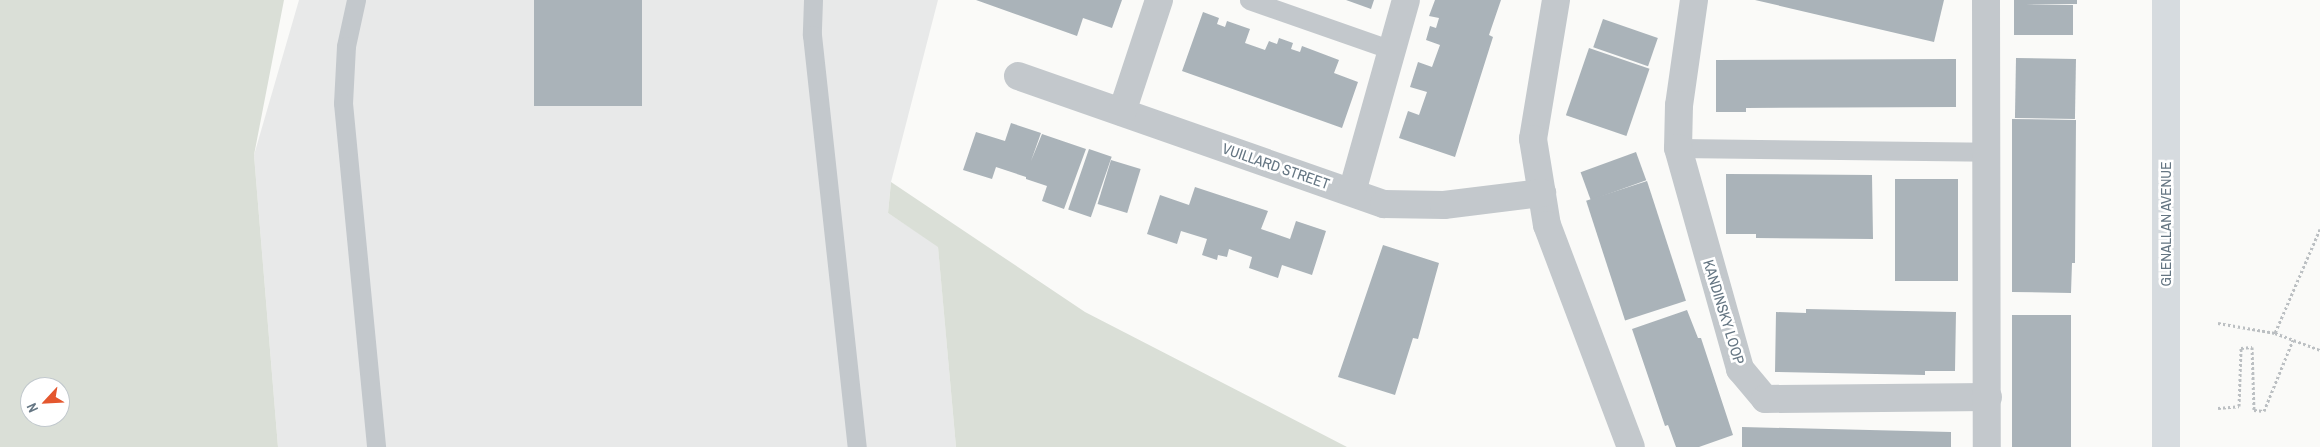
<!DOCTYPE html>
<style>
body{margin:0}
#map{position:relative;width:2320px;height:447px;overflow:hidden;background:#fafaf8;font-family:"Archivo Narrow",sans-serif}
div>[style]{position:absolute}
.built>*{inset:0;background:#e8e9e9}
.green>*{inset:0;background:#dadfd7}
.building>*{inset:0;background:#aab3b9;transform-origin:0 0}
.path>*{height:3px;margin-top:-1.5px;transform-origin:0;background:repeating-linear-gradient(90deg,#bbbfc2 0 2.5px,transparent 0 5px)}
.lane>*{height:19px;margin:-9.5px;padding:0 9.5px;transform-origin:9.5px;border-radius:9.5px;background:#c3c8cc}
.street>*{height:28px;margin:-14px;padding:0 14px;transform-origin:14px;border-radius:14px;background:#c3c8cc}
.secondary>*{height:28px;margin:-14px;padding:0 14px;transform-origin:14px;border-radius:14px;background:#d6dbdf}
span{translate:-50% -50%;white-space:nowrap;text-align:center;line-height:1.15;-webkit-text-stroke:5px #fff;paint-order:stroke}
.street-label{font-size:15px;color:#657683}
.north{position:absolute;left:20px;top:377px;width:50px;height:50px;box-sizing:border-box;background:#fff;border:1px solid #c1c8cd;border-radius:50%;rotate:245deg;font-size:14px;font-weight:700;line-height:20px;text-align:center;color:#657683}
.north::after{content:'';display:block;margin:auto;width:18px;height:22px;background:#e4572e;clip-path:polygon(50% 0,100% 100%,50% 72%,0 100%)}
</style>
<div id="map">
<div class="built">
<div style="clip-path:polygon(299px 0,938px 0,891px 182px,888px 213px,938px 246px,956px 447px,278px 447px,254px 155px)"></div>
</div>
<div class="green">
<div style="clip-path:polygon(evenodd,0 0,284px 0,254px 155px,278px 447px,0 447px,0 0,30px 387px,60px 387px,60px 417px,30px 417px,30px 387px)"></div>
<div style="clip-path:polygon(891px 182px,1085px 312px,1347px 447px,956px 447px,938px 247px,888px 213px)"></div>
</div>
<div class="building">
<div style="left:534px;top:0;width:108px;height:106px"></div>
<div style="clip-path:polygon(976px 0,1122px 0,1112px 28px,1083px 18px,1077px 36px)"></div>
<div style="clip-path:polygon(1346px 0,1374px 0,1371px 9px)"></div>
<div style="clip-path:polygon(1435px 0,1501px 0,1489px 35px,1493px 37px,1455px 157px,1399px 138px,1408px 111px,1419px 115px,1427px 92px,1410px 87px,1418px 62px,1432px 67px,1440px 45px,1426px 40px,1430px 26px,1436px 28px,1439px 18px,1429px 16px)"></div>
<div style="clip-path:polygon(1755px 0,1944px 0,1934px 42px)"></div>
<div style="clip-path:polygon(2014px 0,2077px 0,2077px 4px,2026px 4px,2073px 5px,2073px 35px,2014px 35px)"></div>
<div style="clip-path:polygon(1203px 12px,1219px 18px,1217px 24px,1225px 27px,1227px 21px,1250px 29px,1245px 43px,1265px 50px,1269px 41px,1277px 44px,1279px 38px,1293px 43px,1291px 49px,1300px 52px,1302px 46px,1339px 60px,1334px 73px,1358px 82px,1342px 128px,1182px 71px)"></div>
<div style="left:1603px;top:19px;width:58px;height:30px;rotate:19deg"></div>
<div style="left:1589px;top:48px;width:64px;height:71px;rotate:19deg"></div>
<div style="left:2016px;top:58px;width:60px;height:60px;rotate:1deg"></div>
<div style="clip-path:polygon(1956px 59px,1956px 107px,1746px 108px,1746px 112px,1716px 112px,1716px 60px)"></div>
<div style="clip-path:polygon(2012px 119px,2076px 120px,2075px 263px,2072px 263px,2071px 293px,2012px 292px)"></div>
<div style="clip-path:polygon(1011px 123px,1041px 133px,1031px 161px,1042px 134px,1086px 149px,1064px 209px,1042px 201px,1047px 186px,1026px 179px,1026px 177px,996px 167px,992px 179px,963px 170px,976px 132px,1005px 141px)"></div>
<div style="left:1089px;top:149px;width:24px;height:64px;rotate:19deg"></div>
<div style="left:1636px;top:152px;width:30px;height:59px;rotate:70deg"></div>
<div style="left:1111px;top:160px;width:31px;height:46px;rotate:17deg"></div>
<div style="clip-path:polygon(1726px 174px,1872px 175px,1873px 239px,1756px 238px,1756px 234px,1726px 234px)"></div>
<div style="left:1895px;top:179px;width:63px;height:102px"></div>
<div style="left:1647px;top:181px;width:126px;height:64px;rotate:72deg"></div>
<div style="clip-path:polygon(1195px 187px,1268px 211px,1261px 229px,1290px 239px,1296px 221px,1326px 231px,1312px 275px,1282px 265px,1278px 278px,1249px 268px,1252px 257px,1229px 249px,1227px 257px,1218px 255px,1217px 260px,1202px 255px,1207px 239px,1181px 231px,1177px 244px,1147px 234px,1160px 195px,1189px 205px)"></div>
<div style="clip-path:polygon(1383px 245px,1439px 263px,1418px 339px,1413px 338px,1395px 395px,1338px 377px)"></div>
<div style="clip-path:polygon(1806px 309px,1956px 312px,1955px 371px,1925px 371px,1925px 375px,1775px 372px,1776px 312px,1806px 313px)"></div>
<div style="clip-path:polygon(1687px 310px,1698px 338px,1701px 338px,1733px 435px,1699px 447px,1676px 447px,1668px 425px,1665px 426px,1632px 329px)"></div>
<div style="left:2012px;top:315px;width:59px;height:132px"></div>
<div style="clip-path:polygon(1742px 427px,1951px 432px,1951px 447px,1742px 447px)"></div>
</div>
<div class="path">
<div style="left:2320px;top:229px;width:113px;rotate:113.4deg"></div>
<div style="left:2275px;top:333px;width:48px;rotate:20.7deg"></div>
<div style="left:2218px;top:323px;width:58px;rotate:10deg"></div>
<div style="left:2218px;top:408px;width:21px;rotate:-5deg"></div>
<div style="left:2239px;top:406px;width:58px;rotate:-88deg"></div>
<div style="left:2241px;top:348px;width:11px;rotate:-5deg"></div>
<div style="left:2252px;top:347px;width:63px;rotate:88.2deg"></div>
<div style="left:2254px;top:410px;width:10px;rotate:6deg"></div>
<div style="left:2264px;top:411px;width:77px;rotate:-67.8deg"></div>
</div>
<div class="lane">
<div style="left:356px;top:0;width:47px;rotate:102.3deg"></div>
<div style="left:346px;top:46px;width:57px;rotate:93deg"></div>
<div style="left:343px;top:103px;width:346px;rotate:84.5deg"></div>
<div style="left:813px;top:0;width:35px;rotate:92deg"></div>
<div style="left:812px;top:35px;width:414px;rotate:83.8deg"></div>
<div style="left:1249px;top:0;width:151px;rotate:19.3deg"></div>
<div style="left:1678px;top:148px;width:309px;rotate:0.7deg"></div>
</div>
<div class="street">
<div style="left:1556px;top:0;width:141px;rotate:99.4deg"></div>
<div style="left:1533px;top:139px;width:87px;rotate:80.8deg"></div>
<div style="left:1547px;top:225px;width:237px;rotate:69.3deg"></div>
<div style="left:1694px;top:0;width:106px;rotate:98.1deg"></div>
<div style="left:1679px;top:105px;width:43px;rotate:91.3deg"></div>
<div style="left:1678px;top:148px;width:230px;rotate:74.3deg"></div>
<div style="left:1740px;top:369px;width:39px;rotate:50deg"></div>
<div style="left:1765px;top:399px;width:223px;rotate:-0.5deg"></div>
<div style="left:1986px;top:0;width:447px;rotate:89.9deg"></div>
<div style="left:1018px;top:76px;width:388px;rotate:19.3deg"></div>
<div style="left:1384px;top:204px;width:60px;rotate:1deg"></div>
<div style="left:1444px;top:205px;width:99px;rotate:-7deg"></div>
<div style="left:1122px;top:112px;width:118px;rotate:-71.7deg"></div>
<div style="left:1352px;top:192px;width:199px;rotate:-74.3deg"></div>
</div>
<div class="secondary">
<div style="left:2166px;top:0;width:447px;rotate:90deg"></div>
</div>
<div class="street-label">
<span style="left:1276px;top:166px;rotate:19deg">VUILLARD STREET</span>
<span style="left:2166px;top:224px;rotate:-90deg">GLENALLAN AVENUE</span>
<span style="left:1724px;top:312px;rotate:73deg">KANDINSKY LOOP</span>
</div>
<div class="north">N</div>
</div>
